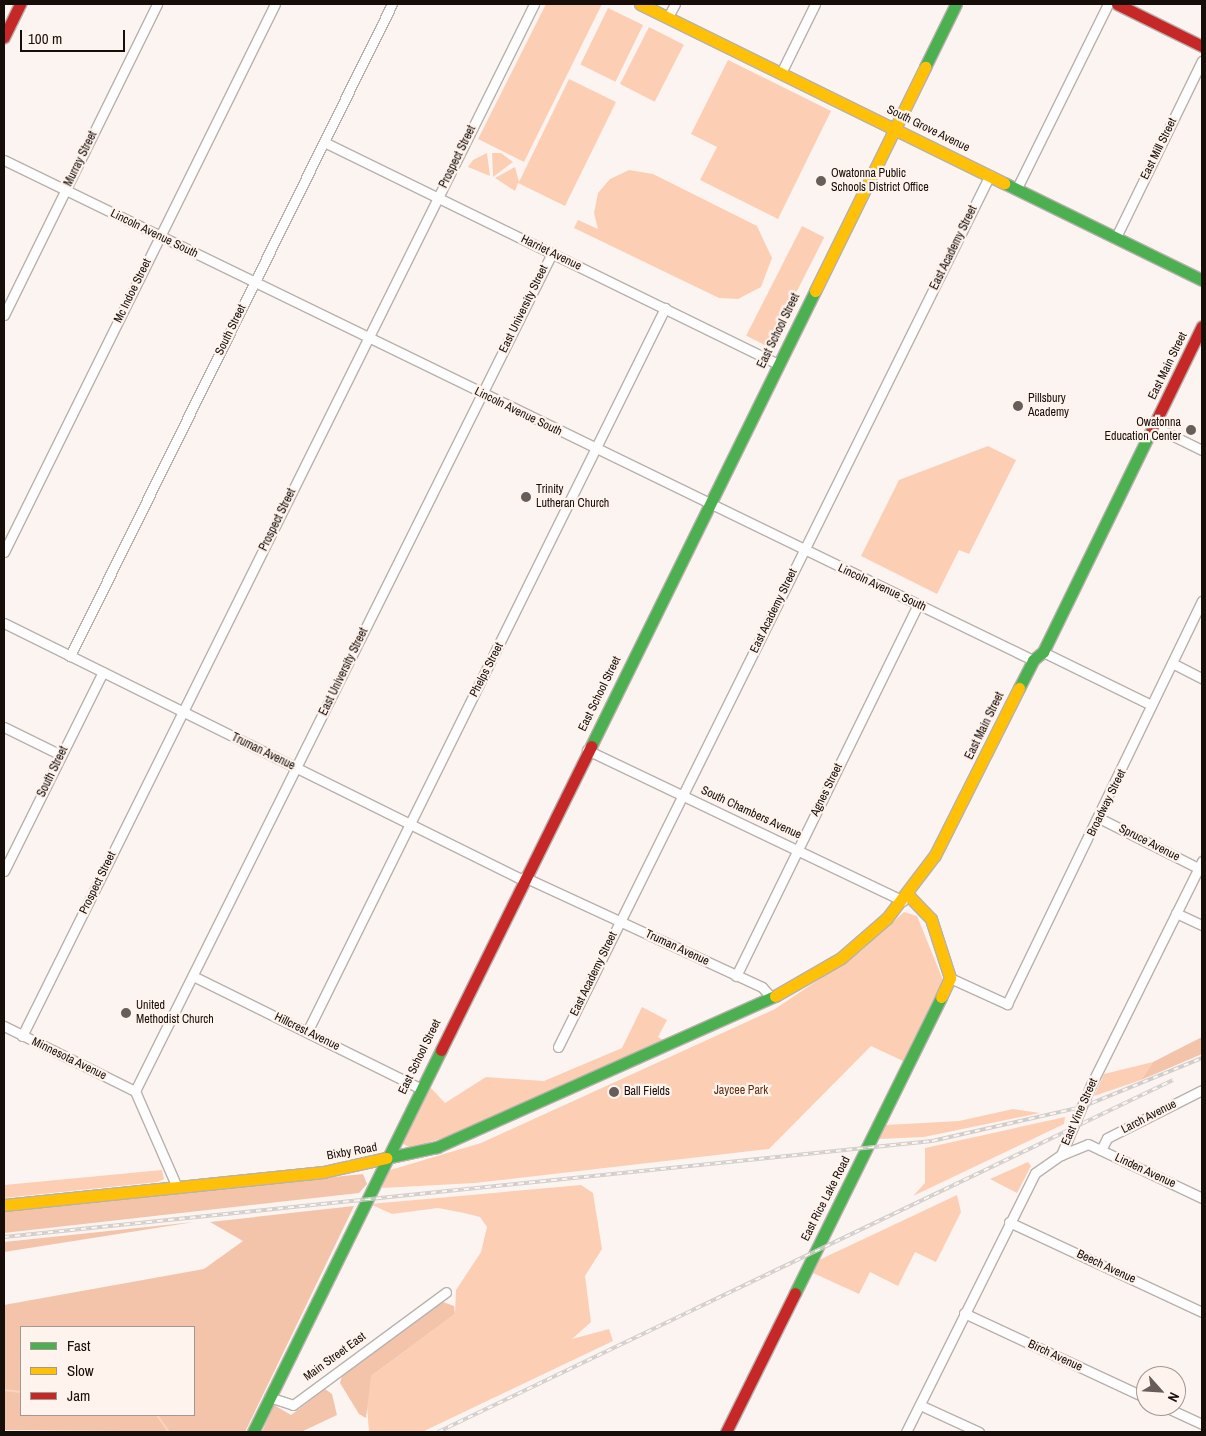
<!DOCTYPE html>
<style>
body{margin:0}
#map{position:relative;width:1206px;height:1436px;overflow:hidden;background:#fbf4f1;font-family:"Archivo Narrow",sans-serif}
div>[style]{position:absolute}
.green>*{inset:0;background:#fccfb5;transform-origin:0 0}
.forest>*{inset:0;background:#f3c4a9}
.stream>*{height:2px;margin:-1px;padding:0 1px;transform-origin:1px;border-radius:1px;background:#fad4c0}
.roads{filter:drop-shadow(1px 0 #b8b1ad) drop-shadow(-1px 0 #b8b1ad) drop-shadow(0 1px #b8b1ad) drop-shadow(0 -1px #b8b1ad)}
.street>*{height:9px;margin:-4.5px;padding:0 4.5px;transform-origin:4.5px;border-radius:4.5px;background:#fefdfd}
.fast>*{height:11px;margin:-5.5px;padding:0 5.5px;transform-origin:5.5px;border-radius:5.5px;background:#4caf50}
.slow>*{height:11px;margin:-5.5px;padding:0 5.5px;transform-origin:5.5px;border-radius:5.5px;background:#ffc107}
.jam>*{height:11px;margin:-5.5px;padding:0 5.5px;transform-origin:5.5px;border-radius:5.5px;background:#c62828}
.rail>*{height:4px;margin-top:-2px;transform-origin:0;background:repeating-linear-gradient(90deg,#fff3ed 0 5.5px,#d0cecc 0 11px);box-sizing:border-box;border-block:1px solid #d0cecc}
.dots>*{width:14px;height:14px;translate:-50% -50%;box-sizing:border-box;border:2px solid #fff3ed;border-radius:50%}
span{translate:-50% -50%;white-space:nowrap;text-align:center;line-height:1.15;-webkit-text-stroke:4.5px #fff3ed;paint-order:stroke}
.street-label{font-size:12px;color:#170e09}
.poi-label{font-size:12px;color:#170e09}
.left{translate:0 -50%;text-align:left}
.right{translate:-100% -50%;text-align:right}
.park-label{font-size:12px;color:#622f0c}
.frame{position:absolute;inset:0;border:5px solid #170e09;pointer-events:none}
.legend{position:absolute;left:20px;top:1326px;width:175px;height:90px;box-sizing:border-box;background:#fff3ed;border:1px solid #a29792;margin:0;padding:6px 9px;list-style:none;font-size:15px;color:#170e09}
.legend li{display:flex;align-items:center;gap:10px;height:25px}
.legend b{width:25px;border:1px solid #a29792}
.north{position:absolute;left:1136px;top:1366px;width:50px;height:50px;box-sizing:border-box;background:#fff3ed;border:1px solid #a29792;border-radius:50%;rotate:116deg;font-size:14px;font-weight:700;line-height:20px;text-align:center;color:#170e09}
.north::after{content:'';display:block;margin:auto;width:18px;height:22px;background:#675e5a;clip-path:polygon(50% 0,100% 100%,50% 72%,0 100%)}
.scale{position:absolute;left:20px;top:30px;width:105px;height:22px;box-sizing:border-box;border:2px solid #170e09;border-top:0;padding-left:6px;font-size:15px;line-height:18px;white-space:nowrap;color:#170e09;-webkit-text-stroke:4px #fff3ed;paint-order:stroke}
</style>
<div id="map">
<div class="green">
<div style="clip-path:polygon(546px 4px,602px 4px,524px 162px,478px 139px)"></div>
<div style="left:608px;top:8px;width:39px;height:63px;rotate:26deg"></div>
<div style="left:649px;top:27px;width:39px;height:64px;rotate:27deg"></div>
<div style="clip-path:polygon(728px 60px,831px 111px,778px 219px,700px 180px,717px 147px,691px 134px)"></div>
<div style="clip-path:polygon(569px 79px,616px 102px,565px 206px,518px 183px,515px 191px,495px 178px,515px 167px,519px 182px)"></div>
<div style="clip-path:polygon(487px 153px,490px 176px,468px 167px,473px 160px)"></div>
<div style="clip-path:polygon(492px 153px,501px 153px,513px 162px,493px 177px)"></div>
<div style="clip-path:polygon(629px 170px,653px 174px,757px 226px,772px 258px,761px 287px,738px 299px,719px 298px,574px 228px,578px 220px,598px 229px,594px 213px,598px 193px,610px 179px)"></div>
<div style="left:802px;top:226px;width:25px;height:123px;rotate:27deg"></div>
<div style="clip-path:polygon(988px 446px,1016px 460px,969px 554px,959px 550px,937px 594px,861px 556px,899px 480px)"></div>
<div style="clip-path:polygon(904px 912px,917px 916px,943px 980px,903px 1061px,871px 1046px,769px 1149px,475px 1183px,382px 1188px,387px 1171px,481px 1143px,775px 1009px,861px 951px)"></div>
<div style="clip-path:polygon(642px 1007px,667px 1020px,658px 1037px,663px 1040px,460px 1133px,410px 1148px,402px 1143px,429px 1086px,445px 1103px,486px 1077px,544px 1081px,622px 1048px)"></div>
<div style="clip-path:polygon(1153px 1062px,1141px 1080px,1094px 1096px,1104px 1074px)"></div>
<div style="clip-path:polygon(1013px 1109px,1040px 1113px,924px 1137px,879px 1139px,886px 1125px,959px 1121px)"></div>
<div style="clip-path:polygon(1065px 1117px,1064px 1124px,913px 1196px,925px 1183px,925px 1148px)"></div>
<div style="clip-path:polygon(1028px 1162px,1031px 1166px,1017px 1193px,990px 1179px)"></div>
<div style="clip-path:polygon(162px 1170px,164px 1179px,158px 1182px,4px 1198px,4px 1185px)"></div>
<div style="clip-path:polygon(581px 1185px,593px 1193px,602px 1249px,585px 1276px,591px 1322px,572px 1339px,609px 1329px,613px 1341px,422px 1432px,369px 1432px,366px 1394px,371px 1376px,455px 1314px,456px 1290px,481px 1252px,487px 1227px,480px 1217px,464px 1213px,438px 1208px,392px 1214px,370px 1204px)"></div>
<div style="clip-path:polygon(957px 1195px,961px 1212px,936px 1262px,915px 1252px,898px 1286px,870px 1272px,859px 1294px,813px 1273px,819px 1260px)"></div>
</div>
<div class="forest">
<div style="clip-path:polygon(1202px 1037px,1202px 1054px,1141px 1080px,1153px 1062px)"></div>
<div style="clip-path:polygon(363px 1174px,367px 1184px,359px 1193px,4px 1233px,4px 1211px)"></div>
<div style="clip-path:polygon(evenodd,354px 1206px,245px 1432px,4px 1430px,4px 1305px,204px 1269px,243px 1241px,210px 1222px,354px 1206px,21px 1327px,194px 1327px,194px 1415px,21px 1415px,21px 1327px)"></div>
<div style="clip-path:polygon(194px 1222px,4px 1252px,4px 1242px)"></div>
<div style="clip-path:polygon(443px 1302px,454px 1306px,455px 1314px,371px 1376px,366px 1418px,359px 1414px,340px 1383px,342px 1376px)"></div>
<div style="clip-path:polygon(325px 1389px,332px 1394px,337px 1415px,301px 1432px,262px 1432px,274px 1405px,291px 1415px)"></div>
</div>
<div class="stream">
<div style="left:4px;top:1390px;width:17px;rotate:7deg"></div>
<div style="left:157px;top:1415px;width:21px;rotate:55deg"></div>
</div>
<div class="roads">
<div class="street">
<div style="left:668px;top:17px;width:15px;rotate:-62deg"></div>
<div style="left:781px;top:73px;width:77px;rotate:-63.8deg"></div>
<div style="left:324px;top:142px;width:505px;rotate:26.06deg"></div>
<div style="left:4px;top:160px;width:1144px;rotate:25.92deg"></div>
<div style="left:1017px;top:188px;width:205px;rotate:-63.7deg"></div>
<div style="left:1116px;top:237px;width:196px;rotate:-64deg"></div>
<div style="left:4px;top:315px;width:347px;rotate:-63.8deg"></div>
<div style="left:1153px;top:426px;width:55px;rotate:26.1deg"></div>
<div style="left:4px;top:552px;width:611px;rotate:-63.69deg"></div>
<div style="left:4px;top:623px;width:579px;rotate:26.34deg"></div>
<div style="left:1043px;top:652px;width:120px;rotate:26.1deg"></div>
<div style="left:70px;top:656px;width:727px;rotate:-63.72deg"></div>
<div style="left:1172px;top:663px;width:34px;rotate:27deg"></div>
<div style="left:4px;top:727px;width:64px;rotate:26.2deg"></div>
<div style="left:587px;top:750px;width:350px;rotate:25.5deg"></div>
<div style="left:1099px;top:818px;width:111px;rotate:26.8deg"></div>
<div style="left:4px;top:871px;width:222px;rotate:-63.6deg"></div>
<div style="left:524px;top:877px;width:262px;rotate:24.8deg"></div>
<div style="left:762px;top:987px;width:15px;rotate:48deg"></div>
<div style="left:1176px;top:913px;width:29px;rotate:25deg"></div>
<div style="left:193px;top:976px;width:253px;rotate:26.3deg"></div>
<div style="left:736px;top:976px;width:413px;rotate:-63.9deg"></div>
<div style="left:950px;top:978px;width:63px;rotate:24.5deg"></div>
<div style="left:1007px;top:1004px;width:448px;rotate:-64.2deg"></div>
<div style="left:4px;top:1026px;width:146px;rotate:26.4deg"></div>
<div style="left:307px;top:1032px;width:808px;rotate:-63.69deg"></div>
<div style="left:22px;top:1036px;width:1152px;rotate:-63.61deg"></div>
<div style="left:558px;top:1047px;width:973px;rotate:-63.65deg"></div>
<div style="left:135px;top:1091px;width:936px;rotate:-63.54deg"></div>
<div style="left:135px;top:1091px;width:105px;rotate:66.4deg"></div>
<div style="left:1101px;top:1150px;width:13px;rotate:-63deg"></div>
<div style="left:1107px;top:1138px;width:106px;rotate:-26.8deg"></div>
<div style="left:1061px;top:1155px;width:29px;rotate:-22deg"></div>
<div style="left:1088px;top:1144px;width:126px;rotate:25.3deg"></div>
<div style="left:1009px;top:1222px;width:213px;rotate:25deg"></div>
<div style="left:964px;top:1313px;width:201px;rotate:25deg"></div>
<div style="left:269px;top:1397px;width:25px;rotate:18deg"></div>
<div style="left:293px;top:1405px;width:190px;rotate:-36.4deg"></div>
<div style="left:920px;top:1405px;width:65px;rotate:24.6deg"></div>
<div style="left:1163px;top:1406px;width:43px;rotate:24.8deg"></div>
<div style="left:906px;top:1432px;width:289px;rotate:-63.5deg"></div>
<div style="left:1035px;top:1173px;width:32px;rotate:-35deg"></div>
<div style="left:1061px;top:1155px;width:76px;rotate:-66.8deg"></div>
<div style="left:1091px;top:1085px;width:250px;rotate:-63.6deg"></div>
</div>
<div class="fast">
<div style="left:925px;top:67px;width:70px;rotate:-63.8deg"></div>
<div style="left:1004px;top:183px;width:220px;rotate:26.1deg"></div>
<div style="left:1019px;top:688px;width:31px;rotate:-63deg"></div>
<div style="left:1033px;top:660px;width:13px;rotate:-39deg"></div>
<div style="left:1043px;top:652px;width:248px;rotate:-64deg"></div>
<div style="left:591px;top:746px;width:507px;rotate:-63.79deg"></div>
<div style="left:386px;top:1158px;width:52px;rotate:-12.2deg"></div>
<div style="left:437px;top:1147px;width:370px;rotate:-24.1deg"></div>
<div style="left:795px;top:1293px;width:330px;rotate:-63.7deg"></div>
<div style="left:253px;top:1432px;width:426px;rotate:-63.8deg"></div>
</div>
<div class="slow">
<div style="left:640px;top:4px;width:406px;rotate:26.2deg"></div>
<div style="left:815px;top:291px;width:250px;rotate:-63.8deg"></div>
<div style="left:908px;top:895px;width:33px;rotate:46deg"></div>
<div style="left:931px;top:919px;width:62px;rotate:72.1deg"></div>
<div style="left:950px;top:978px;width:21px;rotate:115deg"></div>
<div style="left:775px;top:996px;width:76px;rotate:-29.9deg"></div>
<div style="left:841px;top:958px;width:61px;rotate:-41deg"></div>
<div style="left:887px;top:918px;width:79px;rotate:-52.7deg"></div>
<div style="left:935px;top:855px;width:187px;rotate:-63.3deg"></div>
<div style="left:4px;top:1205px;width:321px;rotate:-5.9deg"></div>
<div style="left:323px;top:1172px;width:65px;rotate:-12.5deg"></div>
</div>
<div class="jam">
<div style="left:1117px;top:4px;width:95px;rotate:26.3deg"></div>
<div style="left:4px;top:37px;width:37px;rotate:-64deg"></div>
<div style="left:1152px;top:429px;width:114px;rotate:-64.1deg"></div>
<div style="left:441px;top:1050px;width:339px;rotate:-63.7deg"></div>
<div style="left:726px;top:1432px;width:155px;rotate:-63.6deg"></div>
</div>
</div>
<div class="rail">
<div style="left:4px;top:1237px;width:933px;rotate:-5.91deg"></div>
<div style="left:932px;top:1141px;width:154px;rotate:-12.8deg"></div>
<div style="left:1082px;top:1107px;width:130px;rotate:-22.2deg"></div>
<div style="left:438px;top:1432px;width:815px;rotate:-25.59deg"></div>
</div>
<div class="dots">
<div style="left:821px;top:181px;background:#675e5a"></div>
<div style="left:1018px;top:406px;background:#675e5a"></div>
<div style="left:1191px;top:430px;background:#675e5a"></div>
<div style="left:526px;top:497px;background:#675e5a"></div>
<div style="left:126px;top:1013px;background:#675e5a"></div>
<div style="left:614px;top:1092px;background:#675e5a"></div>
</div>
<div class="street-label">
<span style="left:928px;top:129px;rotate:26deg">South Grove Avenue</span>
<span style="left:1159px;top:149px;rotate:-64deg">East Mill Street</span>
<span style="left:458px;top:157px;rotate:-64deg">Prospect Street</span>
<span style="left:81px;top:159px;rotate:-64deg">Murray Street</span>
<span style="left:154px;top:234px;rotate:26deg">Lincoln Avenue South</span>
<span style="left:954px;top:248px;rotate:-64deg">East Academy Street</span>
<span style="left:551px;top:253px;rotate:26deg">Harriet Avenue</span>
<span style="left:133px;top:291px;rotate:-64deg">Mc Indoe Street</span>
<span style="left:524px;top:309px;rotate:-64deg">East University Street</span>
<span style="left:231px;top:330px;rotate:-64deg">South Street</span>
<span style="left:779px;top:331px;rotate:-64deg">East School Street</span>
<span style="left:1168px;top:366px;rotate:-64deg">East Main Street</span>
<span style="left:518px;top:412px;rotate:26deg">Lincoln Avenue South</span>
<span style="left:278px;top:520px;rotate:-64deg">Prospect Street</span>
<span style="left:882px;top:588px;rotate:25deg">Lincoln Avenue South</span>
<span style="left:774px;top:611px;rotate:-64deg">East Academy Street</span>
<span style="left:487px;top:670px;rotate:-63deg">Phelps Street</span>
<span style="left:344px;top:672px;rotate:-64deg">East University Street</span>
<span style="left:600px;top:694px;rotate:-64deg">East School Street</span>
<span style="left:985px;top:726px;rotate:-64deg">East Main Street</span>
<span style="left:263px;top:752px;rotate:26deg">Truman Avenue</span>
<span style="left:53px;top:772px;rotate:-64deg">South Street</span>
<span style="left:827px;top:790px;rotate:-64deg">Agnes Street</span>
<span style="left:1107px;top:803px;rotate:-64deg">Broadway Street</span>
<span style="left:751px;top:813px;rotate:25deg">South Chambers Avenue</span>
<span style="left:1149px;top:843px;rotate:27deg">Spruce Avenue</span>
<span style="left:98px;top:883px;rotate:-64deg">Prospect Street</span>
<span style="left:677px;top:948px;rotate:25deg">Truman Avenue</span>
<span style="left:594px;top:974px;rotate:-64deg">East Academy Street</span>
<span style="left:307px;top:1032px;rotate:26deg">Hillcrest Avenue</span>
<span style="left:420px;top:1057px;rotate:-64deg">East School Street</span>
<span style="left:69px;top:1059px;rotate:26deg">Minnesota Avenue</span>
<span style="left:1080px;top:1112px;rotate:-66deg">East Vine Street</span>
<span style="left:1149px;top:1117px;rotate:-27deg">Larch Avenue</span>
<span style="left:352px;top:1152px;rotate:-10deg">Bixby Road</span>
<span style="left:1145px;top:1171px;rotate:25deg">Linden Avenue</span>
<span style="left:826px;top:1199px;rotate:-63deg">East Rice Lake Road</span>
<span style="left:1106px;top:1267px;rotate:25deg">Beech Avenue</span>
<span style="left:1055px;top:1356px;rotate:25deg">Birch Avenue</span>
<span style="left:335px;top:1357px;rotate:-36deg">Main Street East</span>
</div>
<div class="poi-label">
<span class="left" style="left:831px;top:181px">Owatonna Public<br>Schools District Office</span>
<span class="left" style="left:1028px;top:406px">Pillsbury<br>Academy</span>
<span class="right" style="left:1181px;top:430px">Owatonna<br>Education Center</span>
<span class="left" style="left:536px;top:497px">Trinity<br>Lutheran Church</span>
<span class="left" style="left:136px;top:1013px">United<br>Methodist Church</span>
<span class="left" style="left:624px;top:1092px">Ball Fields</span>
</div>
<div class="park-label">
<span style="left:741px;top:1091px">Jaycee Park</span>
</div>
<div class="frame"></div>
<ul class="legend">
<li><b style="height:6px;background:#4caf50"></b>Fast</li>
<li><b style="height:6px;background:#ffc107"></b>Slow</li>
<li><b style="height:6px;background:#c62828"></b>Jam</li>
</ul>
<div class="north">N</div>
<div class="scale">100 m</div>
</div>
